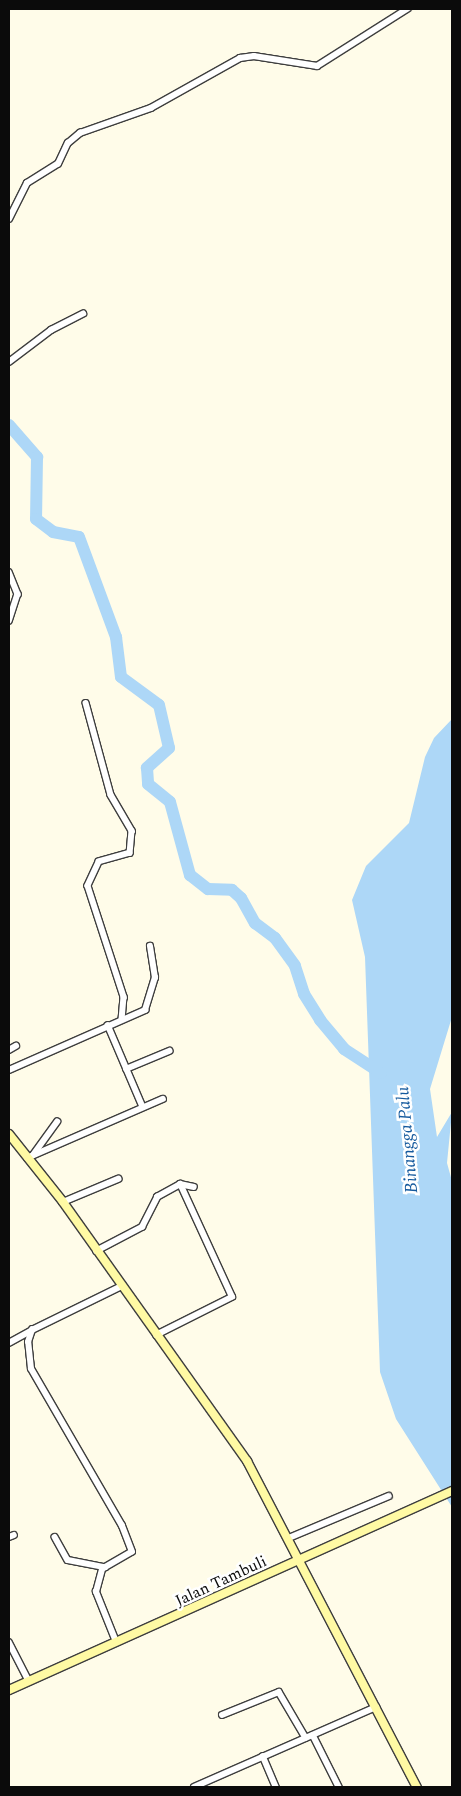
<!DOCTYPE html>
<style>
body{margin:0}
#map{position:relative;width:461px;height:1796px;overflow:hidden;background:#fffce9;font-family:Spectral,serif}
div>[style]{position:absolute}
.water>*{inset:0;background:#add7f7}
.river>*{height:12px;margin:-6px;padding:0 6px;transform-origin:6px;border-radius:6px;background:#add7f7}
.roads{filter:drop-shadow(1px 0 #3e3e3e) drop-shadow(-1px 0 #3e3e3e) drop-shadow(0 1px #3e3e3e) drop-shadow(0 -1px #3e3e3e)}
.street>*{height:5.5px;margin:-2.75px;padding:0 2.75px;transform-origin:2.75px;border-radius:2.75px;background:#fff}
.secondary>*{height:8px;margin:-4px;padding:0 4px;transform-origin:4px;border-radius:4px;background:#fffaa4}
span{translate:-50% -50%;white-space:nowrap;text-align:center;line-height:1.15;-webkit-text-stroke:5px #fff;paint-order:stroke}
.street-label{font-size:16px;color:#0b0b0b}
.water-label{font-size:18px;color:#14599d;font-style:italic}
.frame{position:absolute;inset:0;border:10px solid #0b0b0b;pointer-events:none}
</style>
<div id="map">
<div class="water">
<div style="clip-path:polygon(452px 719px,452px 1017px,430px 1089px,437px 1137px,452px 1112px,447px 1163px,452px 1181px,452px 1507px,396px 1419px,380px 1372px,365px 957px,352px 900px,366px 866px,409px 823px,425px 757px,434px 738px)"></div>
</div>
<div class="river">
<div style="left:9px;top:425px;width:43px;rotate:48.8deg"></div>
<div style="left:37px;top:457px;width:62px;rotate:90.9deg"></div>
<div style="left:36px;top:519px;width:21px;rotate:37deg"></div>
<div style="left:53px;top:532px;width:26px;rotate:11deg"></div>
<div style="left:79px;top:537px;width:107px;rotate:69.7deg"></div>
<div style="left:116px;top:637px;width:40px;rotate:82.9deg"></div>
<div style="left:121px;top:677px;width:47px;rotate:36.4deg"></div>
<div style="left:159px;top:705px;width:44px;rotate:76.9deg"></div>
<div style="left:169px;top:748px;width:30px;rotate:138deg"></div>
<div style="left:147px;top:768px;width:16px;rotate:86deg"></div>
<div style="left:148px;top:784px;width:28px;rotate:39deg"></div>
<div style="left:170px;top:802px;width:76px;rotate:74.7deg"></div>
<div style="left:190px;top:875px;width:23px;rotate:38deg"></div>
<div style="left:208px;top:889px;width:24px;rotate:2deg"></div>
<div style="left:232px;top:890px;width:12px;rotate:42deg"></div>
<div style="left:241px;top:898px;width:29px;rotate:61deg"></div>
<div style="left:255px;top:923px;width:25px;rotate:37deg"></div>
<div style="left:275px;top:938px;width:34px;rotate:54deg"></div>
<div style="left:295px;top:966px;width:29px;rotate:72deg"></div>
<div style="left:304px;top:994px;width:31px;rotate:58deg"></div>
<div style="left:320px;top:1020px;width:38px;rotate:50deg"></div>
<div style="left:344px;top:1049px;width:44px;rotate:33deg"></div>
</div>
<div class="roads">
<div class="street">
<div style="left:9px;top:219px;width:40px;rotate:-63.4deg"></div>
<div style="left:27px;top:183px;width:36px;rotate:-32deg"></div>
<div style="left:58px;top:164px;width:23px;rotate:-65deg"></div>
<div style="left:68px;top:143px;width:16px;rotate:-40deg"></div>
<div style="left:80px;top:133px;width:75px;rotate:-19.4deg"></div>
<div style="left:151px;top:108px;width:102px;rotate:-29.3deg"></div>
<div style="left:240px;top:58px;width:14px;rotate:-8deg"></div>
<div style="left:254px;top:56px;width:64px;rotate:9deg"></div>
<div style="left:317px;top:66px;width:107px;rotate:-32.3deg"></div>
<div style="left:9px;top:362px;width:53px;rotate:-37.3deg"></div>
<div style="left:51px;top:330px;width:36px;rotate:-27deg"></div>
<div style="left:9px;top:572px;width:24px;rotate:68deg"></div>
<div style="left:18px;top:594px;width:28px;rotate:108deg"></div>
<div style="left:86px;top:703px;width:95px;rotate:74.8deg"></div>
<div style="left:111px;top:795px;width:42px;rotate:59.7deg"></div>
<div style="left:132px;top:831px;width:22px;rotate:95deg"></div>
<div style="left:130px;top:853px;width:32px;rotate:164deg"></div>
<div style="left:99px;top:862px;width:26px;rotate:115deg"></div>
<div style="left:88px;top:886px;width:117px;rotate:72deg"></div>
<div style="left:124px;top:997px;width:22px;rotate:95deg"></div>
<div style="left:108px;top:1025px;width:89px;rotate:66.9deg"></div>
<div style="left:9px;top:1050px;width:8px;rotate:-30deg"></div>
<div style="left:126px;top:1069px;width:47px;rotate:-22.7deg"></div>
<div style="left:9px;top:1070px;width:149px;rotate:-23.8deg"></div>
<div style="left:145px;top:1010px;width:34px;rotate:-73deg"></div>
<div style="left:155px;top:978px;width:32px;rotate:-99deg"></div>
<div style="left:33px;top:1155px;width:41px;rotate:-54deg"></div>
<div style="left:27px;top:1158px;width:148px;rotate:-23.5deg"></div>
<div style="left:63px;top:1202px;width:60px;rotate:-22.7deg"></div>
<div style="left:96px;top:1251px;width:52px;rotate:-27.6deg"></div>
<div style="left:142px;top:1227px;width:34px;rotate:-63deg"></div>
<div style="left:157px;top:1197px;width:26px;rotate:-29deg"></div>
<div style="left:180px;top:1184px;width:14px;rotate:12deg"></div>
<div style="left:156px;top:1335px;width:85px;rotate:-26.6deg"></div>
<div style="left:232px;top:1297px;width:124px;rotate:-114.7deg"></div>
<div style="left:9px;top:1343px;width:26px;rotate:-29deg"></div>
<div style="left:9px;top:1537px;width:5px;rotate:-22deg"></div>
<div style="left:55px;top:1537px;width:26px;rotate:61deg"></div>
<div style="left:68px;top:1560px;width:38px;rotate:11deg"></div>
<div style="left:289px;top:1538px;width:108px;rotate:-22.8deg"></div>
<div style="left:9px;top:1642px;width:44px;rotate:62.9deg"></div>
<div style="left:116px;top:1642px;width:54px;rotate:-111.8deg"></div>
<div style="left:96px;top:1592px;width:24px;rotate:-75deg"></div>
<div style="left:102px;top:1569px;width:34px;rotate:-30deg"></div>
<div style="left:132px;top:1552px;width:28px;rotate:-111deg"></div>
<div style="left:122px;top:1526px;width:181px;rotate:-120.1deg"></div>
<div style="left:31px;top:1369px;width:27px;rotate:-96deg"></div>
<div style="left:28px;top:1342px;width:13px;rotate:-72deg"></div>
<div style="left:32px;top:1330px;width:100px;rotate:-26.1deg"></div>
<div style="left:222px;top:1715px;width:61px;rotate:-22deg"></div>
<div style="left:279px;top:1692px;width:53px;rotate:59.6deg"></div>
<div style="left:313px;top:1735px;width:58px;rotate:63.4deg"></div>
<div style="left:263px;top:1756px;width:34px;rotate:67deg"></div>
<div style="left:194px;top:1787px;width:199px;rotate:-23.7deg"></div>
</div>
<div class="secondary">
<div style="left:9px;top:1134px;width:87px;rotate:51.5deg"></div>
<div style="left:63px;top:1202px;width:318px;rotate:54.6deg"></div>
<div style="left:247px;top:1461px;width:368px;rotate:62.5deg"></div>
<div style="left:9px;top:1690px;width:486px;rotate:-24.2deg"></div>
</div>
</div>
<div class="street-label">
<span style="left:221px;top:1581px;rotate:-25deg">Jalan Tambuli</span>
</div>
<div class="water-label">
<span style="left:408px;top:1140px;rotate:-95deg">Binangga Palu</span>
</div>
<div class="frame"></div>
</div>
